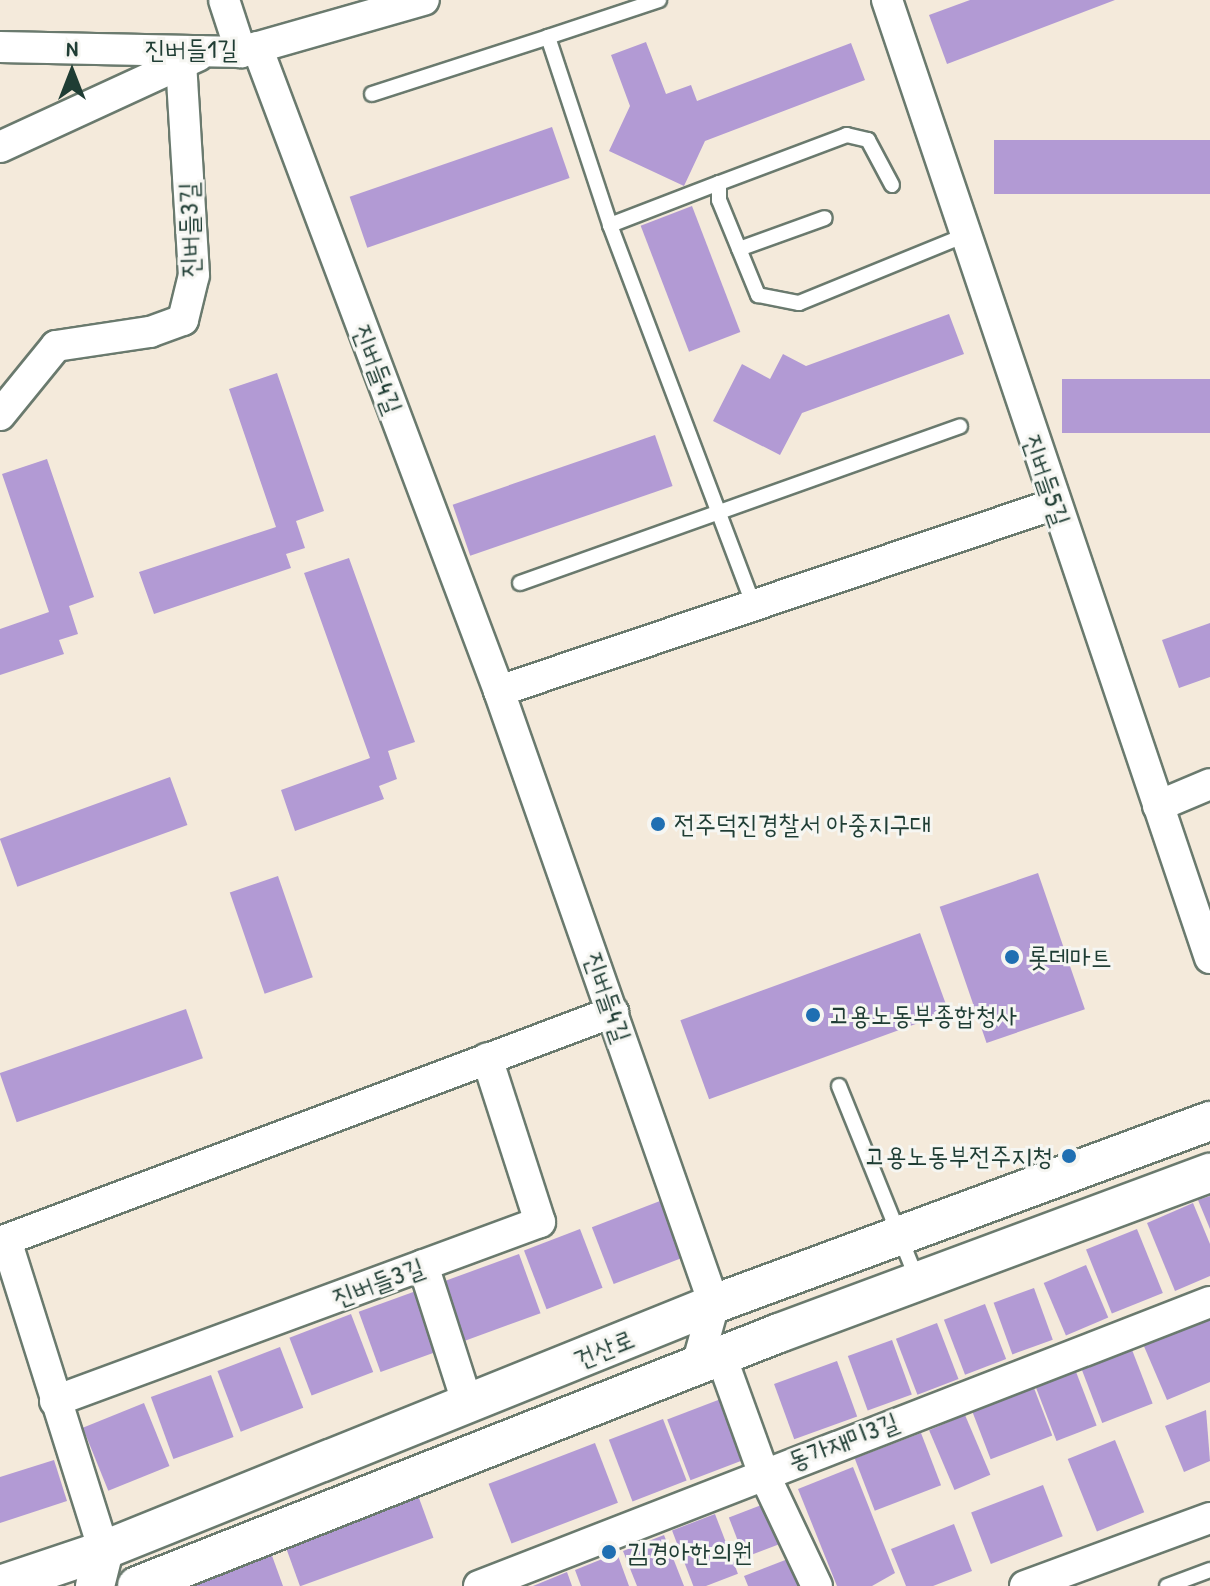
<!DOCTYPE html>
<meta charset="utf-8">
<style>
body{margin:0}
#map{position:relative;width:1210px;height:1586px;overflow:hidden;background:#f4eadb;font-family:"Patrick Hand","Poor Story",sans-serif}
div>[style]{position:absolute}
.building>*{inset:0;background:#b29ad4;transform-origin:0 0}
.roads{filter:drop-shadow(2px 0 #6a7a6e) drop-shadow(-2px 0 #6a7a6e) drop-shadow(0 2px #6a7a6e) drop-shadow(0 -2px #6a7a6e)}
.service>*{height:14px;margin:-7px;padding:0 7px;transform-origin:7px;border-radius:7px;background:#fff}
.minor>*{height:30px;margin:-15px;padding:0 15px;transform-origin:15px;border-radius:15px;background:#fff}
.tertiary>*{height:38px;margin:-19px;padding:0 19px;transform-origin:19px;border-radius:19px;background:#fff}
.dots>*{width:22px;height:22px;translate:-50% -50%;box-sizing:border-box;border:4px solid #f6f6f2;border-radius:50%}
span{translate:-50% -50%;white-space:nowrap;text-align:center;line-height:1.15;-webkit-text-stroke:6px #f6f6f2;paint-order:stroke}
.street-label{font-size:26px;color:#1f3d34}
.poi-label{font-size:26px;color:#1f3d34}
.left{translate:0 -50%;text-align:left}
.right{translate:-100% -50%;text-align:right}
.north{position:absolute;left:32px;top:32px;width:80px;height:80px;-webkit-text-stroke:6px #f6f6f2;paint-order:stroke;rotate:0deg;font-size:22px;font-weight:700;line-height:32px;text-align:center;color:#1f3d34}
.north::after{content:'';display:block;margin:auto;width:28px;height:36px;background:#1f3d34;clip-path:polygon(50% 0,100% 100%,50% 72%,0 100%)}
</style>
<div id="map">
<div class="building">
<div style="clip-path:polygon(970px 0,1115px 0,947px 64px,929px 15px)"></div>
<div style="clip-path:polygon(646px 42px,666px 94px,691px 85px,697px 101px,851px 43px,865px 80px,705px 141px,684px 186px,609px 151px,630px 106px,611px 55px)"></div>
<div style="left:552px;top:127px;width:54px;height:214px;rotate:71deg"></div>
<div style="left:1210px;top:140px;width:54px;height:216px;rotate:90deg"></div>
<div style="left:692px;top:206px;width:135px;height:55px;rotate:69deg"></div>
<div style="clip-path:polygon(949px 314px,964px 354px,802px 413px,780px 455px,713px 421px,742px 364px,770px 379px,783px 354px,806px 366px)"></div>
<div style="clip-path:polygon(277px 373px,324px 511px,296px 521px,305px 548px,286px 554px,291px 568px,154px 614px,139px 572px,276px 527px,229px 389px)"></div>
<div style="left:1210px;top:379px;width:54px;height:148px;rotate:90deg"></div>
<div style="left:655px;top:435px;width:54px;height:214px;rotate:71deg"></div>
<div style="clip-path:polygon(47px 459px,94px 597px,69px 606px,78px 634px,59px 640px,64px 654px,0 675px,0 629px,49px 612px,2px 474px)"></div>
<div style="clip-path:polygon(349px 558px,415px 742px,388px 751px,397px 779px,379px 786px,384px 799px,295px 831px,281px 790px,370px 758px,304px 573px)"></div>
<div style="clip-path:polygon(1210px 623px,1210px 677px,1179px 688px,1162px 640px)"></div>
<div style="left:170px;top:777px;width:51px;height:181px;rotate:70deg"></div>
<div style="left:1038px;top:873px;width:144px;height:104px;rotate:71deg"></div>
<div style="left:278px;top:876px;width:107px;height:51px;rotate:71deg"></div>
<div style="left:920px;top:933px;width:84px;height:255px;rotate:70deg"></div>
<div style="left:186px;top:1009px;width:52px;height:197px;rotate:71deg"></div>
<div style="clip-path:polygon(1210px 1196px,1210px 1229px,1198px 1200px)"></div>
<div style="left:660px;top:1201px;width:61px;height:73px;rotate:69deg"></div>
<div style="clip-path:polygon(1193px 1203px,1210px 1244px,1210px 1276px,1175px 1291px,1147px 1223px)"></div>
<div style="left:580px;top:1229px;width:63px;height:60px;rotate:69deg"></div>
<div style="left:1137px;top:1229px;width:69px;height:55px;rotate:68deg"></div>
<div style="left:519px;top:1254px;width:63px;height:84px;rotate:70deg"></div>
<div style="left:1086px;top:1265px;width:57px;height:46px;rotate:67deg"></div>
<div style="left:1034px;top:1288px;width:55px;height:43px;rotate:70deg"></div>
<div style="left:416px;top:1291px;width:64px;height:61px;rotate:70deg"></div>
<div style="left:985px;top:1304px;width:59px;height:44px;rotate:69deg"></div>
<div style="left:351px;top:1314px;width:62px;height:66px;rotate:69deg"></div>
<div style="clip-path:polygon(1210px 1316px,1210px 1382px,1167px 1400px,1143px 1344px)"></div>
<div style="left:937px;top:1323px;width:60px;height:44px;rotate:69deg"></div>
<div style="left:892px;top:1340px;width:58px;height:47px;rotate:70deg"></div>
<div style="left:1129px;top:1342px;width:66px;height:54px;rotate:69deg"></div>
<div style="left:280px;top:1347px;width:65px;height:67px;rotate:69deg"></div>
<div style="left:837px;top:1361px;width:59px;height:67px;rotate:70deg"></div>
<div style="left:1073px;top:1364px;width:66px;height:43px;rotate:69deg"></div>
<div style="left:211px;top:1375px;width:66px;height:64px;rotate:70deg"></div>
<div style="left:1034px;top:1388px;width:51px;height:66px;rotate:69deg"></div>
<div style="left:726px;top:1397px;width:65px;height:63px;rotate:69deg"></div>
<div style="left:144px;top:1403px;width:68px;height:66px;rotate:68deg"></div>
<div style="clip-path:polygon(1206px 1410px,1210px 1461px,1184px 1472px,1165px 1426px)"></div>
<div style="left:965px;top:1415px;width:65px;height:39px;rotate:67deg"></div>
<div style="left:663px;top:1419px;width:66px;height:58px;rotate:69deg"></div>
<div style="left:921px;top:1433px;width:56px;height:71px;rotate:69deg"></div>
<div style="left:1115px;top:1440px;width:78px;height:51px;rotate:68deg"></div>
<div style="left:595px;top:1443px;width:64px;height:114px;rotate:69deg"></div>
<div style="clip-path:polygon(54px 1460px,67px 1501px,0 1523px,0 1477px)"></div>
<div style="clip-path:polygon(853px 1467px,895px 1573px,872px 1586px,837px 1586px,798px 1489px)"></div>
<div style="left:1043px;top:1485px;width:55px;height:77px;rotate:69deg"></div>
<div style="left:415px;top:1487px;width:54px;height:142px;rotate:70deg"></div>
<div style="left:769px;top:1502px;width:43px;height:43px;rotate:69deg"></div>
<div style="left:715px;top:1514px;width:64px;height:46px;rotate:69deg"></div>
<div style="clip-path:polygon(954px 1524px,972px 1571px,933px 1586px,906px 1586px,891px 1549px)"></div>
<div style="clip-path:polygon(664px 1535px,684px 1586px,637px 1586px,623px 1551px)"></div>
<div style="clip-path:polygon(267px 1542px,283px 1586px,164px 1586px)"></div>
<div style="clip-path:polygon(617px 1553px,629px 1586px,581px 1586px,575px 1570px)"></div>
<div style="clip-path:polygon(793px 1557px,804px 1586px,748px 1586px,744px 1576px)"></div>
<div style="clip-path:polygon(567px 1572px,572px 1586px,533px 1586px)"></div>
</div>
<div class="roads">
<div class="service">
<div style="left:548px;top:37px;width:117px;rotate:-18.4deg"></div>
<div style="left:372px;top:94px;width:185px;rotate:-17.9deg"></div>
<div style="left:548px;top:37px;width:198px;rotate:71.7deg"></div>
<div style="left:719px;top:183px;width:117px;rotate:158.9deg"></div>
<div style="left:610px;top:225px;width:404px;rotate:69.3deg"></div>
<div style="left:892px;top:185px;width:51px;rotate:-118.1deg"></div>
<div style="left:868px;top:140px;width:22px;rotate:-167deg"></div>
<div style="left:847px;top:135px;width:137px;rotate:159.4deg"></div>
<div style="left:719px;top:183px;width:17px;rotate:90deg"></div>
<div style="left:719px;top:200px;width:103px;rotate:67.7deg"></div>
<div style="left:758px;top:295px;width:42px;rotate:11deg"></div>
<div style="left:799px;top:303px;width:177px;rotate:-22.2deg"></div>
<div style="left:739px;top:249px;width:91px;rotate:-19.8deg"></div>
<div style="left:520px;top:583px;width:467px;rotate:-19.6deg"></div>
<div style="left:839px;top:1086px;width:208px;rotate:68deg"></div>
<div style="left:1167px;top:1586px;width:46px;rotate:-20.4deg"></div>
</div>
<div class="minor">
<div style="left:224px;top:0;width:55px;rotate:71.9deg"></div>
<div style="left:887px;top:0;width:1011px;rotate:71.37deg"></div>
<div style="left:0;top:47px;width:241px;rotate:1.2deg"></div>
<div style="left:241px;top:52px;width:190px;rotate:-15.9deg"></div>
<div style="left:257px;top:47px;width:688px;rotate:69.4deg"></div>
<div style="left:499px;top:691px;width:650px;rotate:70.67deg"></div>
<div style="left:714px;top:1304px;width:63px;rotate:105.6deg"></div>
<div style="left:0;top:147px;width:218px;rotate:-24.7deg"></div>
<div style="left:0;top:415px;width:89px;rotate:-50.9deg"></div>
<div style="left:56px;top:346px;width:95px;rotate:-8.5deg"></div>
<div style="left:150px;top:332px;width:35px;rotate:-20deg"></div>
<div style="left:183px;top:320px;width:46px;rotate:-76.3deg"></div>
<div style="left:194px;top:275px;width:212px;rotate:-93.5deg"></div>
<div style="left:499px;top:691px;width:587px;rotate:-18.59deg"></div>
<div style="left:1158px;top:806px;width:56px;rotate:-22.9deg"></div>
<div style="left:6px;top:1240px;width:325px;rotate:72.5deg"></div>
<div style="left:0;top:1242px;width:655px;rotate:-20.57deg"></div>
<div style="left:423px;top:1265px;width:147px;rotate:72.2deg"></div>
<div style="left:721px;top:1356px;width:123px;rotate:70.1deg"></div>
<div style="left:763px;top:1472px;width:126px;rotate:64.7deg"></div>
<div style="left:55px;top:1401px;width:517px;rotate:-20.26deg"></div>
<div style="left:540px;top:1222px;width:172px;rotate:-107.9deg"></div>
<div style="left:479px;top:1586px;width:784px;rotate:-21.23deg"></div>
<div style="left:1025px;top:1586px;width:197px;rotate:-20.2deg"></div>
</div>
<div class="tertiary">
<div style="left:0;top:1585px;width:110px;rotate:-18.6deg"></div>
<div style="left:104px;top:1550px;width:658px;rotate:-21.96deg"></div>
<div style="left:714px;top:1304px;width:529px;rotate:-20.25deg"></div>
<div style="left:95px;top:1586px;width:37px;rotate:-76deg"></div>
<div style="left:137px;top:1586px;width:690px;rotate:-21.51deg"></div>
<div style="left:779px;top:1333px;width:460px;rotate:-20.4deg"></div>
</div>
</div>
<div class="dots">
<div style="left:658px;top:824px;background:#1f6fb2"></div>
<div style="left:1012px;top:957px;background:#1f6fb2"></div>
<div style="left:813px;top:1015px;background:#1f6fb2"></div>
<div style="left:1069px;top:1156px;background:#1f6fb2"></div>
<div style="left:609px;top:1552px;background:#1f6fb2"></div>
</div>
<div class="street-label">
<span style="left:191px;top:49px">진버들1길</span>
<span style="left:189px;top:230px;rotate:-91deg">진버들3길</span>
<span style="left:378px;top:369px;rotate:69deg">진버들4길</span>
<span style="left:1047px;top:480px;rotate:71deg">진버들5길</span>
<span style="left:608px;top:997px;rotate:71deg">진버들4길</span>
<span style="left:378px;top:1282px;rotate:-20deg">진버들3길</span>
<span style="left:604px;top:1349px;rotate:-22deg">건산로</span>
<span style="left:843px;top:1441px;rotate:-21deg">동가재미3길</span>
</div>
<div class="poi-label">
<span class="left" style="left:674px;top:824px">전주덕진경찰서 아중지구대</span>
<span class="left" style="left:1028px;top:957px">롯데마트</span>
<span class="left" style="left:829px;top:1015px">고용노동부종합청사</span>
<span class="right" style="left:1053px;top:1156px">고용노동부전주지청</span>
<span class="left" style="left:627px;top:1552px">김경아한의원</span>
</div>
<div class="north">N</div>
</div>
